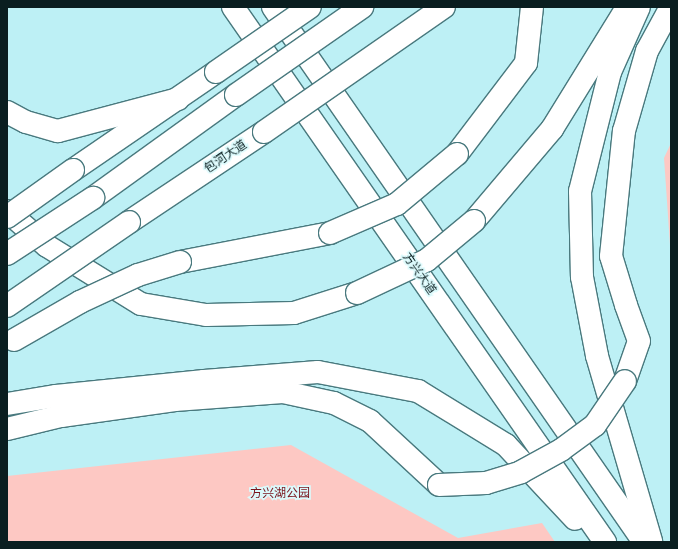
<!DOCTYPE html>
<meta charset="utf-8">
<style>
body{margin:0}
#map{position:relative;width:678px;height:549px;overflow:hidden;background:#bdf0f5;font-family:"Fira Sans","Noto Sans SC",sans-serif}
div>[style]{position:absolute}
.green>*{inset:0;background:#fdc8c3}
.roads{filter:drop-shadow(1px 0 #49797e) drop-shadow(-1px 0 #49797e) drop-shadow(0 1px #49797e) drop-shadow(0 -1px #49797e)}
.primary>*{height:22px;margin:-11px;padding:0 11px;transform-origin:11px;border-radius:11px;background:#fff}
.trunk>*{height:22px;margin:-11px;padding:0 11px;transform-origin:11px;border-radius:11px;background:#fff}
.bridges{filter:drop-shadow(1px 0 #49797e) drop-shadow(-1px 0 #49797e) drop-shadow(0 1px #49797e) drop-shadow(0 -1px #49797e)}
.primary-bridge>*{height:22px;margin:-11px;padding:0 11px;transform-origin:11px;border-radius:11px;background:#fff}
.trunk-bridge>*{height:22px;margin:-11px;padding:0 11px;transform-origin:11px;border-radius:11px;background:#fff}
span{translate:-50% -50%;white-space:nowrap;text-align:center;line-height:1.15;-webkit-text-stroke:3.5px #dbfafc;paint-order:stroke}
.street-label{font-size:12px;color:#0a1e20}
.park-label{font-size:12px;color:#7a131b}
.frame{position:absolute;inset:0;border:8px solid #0a1e20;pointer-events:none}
</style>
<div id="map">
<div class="green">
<div style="clip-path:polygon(671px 143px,671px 259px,664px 158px)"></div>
<div style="clip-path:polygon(291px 445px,458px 538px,542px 523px,555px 542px,7px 542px,7px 476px)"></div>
</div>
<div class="roads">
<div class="primary">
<div style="left:73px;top:170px;width:173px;rotate:-34.4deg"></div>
<div style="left:625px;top:381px;width:42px;rotate:-70.7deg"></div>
<div style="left:639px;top:341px;width:38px;rotate:-110deg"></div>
<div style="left:626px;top:305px;width:51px;rotate:-107deg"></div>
<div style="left:611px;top:256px;width:126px;rotate:-84.1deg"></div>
<div style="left:624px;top:131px;width:83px;rotate:-74deg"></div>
<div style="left:647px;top:51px;width:50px;rotate:-61.4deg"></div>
<div style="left:7px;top:429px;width:56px;rotate:-13.5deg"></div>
<div style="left:61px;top:416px;width:115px;rotate:-8deg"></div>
<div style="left:175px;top:400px;width:108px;rotate:-4.2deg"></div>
<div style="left:283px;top:392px;width:52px;rotate:12.2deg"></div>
<div style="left:334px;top:403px;width:40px;rotate:26.6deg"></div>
<div style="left:370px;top:421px;width:94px;rotate:42.8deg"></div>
</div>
<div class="trunk">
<div style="left:233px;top:7px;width:652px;rotate:55.19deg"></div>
<div style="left:273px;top:7px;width:651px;rotate:55.26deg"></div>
<div style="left:639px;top:7px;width:71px;rotate:114deg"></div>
<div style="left:610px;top:72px;width:123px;rotate:104.1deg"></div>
<div style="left:580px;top:191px;width:86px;rotate:88.7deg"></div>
<div style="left:582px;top:277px;width:80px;rotate:79.2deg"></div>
<div style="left:597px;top:356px;width:193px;rotate:73.7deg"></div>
<div style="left:7px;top:112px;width:21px;rotate:28deg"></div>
<div style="left:26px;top:122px;width:33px;rotate:16deg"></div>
<div style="left:58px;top:131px;width:124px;rotate:-14.9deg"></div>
<div style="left:457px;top:154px;width:114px;rotate:-52.8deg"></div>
<div style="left:526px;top:63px;width:56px;rotate:-83.9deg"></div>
<div style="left:93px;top:198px;width:176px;rotate:-35.8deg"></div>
<div style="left:7px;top:211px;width:53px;rotate:41.2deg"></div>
<div style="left:47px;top:246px;width:110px;rotate:31.7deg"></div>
<div style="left:141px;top:304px;width:66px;rotate:9.6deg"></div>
<div style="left:206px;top:315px;width:88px;rotate:-1.3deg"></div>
<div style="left:294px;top:313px;width:66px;rotate:-17.6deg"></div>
<div style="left:474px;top:221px;width:121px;rotate:-49.7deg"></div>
<div style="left:552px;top:129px;width:139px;rotate:-58.3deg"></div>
<div style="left:129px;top:222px;width:162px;rotate:-33.7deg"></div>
<div style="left:180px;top:262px;width:153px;rotate:-10.9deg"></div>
<div style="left:7px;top:404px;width:50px;rotate:-9.3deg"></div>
<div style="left:56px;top:396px;width:149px;rotate:-5.8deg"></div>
<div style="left:204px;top:381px;width:114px;rotate:-4.5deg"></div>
<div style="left:318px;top:372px;width:102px;rotate:10.8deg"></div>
<div style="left:418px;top:391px;width:103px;rotate:31.5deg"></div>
<div style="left:506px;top:445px;width:101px;rotate:47deg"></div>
</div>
</div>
<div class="bridges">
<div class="primary-bridge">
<div style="left:216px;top:72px;width:114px;rotate:-34.7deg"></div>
<div style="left:7px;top:217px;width:81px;rotate:-35.5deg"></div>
<div style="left:439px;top:485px;width:47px;rotate:-2.4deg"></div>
<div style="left:486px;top:483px;width:37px;rotate:-17deg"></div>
<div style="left:521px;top:472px;width:46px;rotate:-28.8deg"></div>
<div style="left:561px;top:450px;width:42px;rotate:-36.3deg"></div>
<div style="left:595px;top:425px;width:53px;rotate:-55.7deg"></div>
</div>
<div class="trunk-bridge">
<div style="left:236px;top:95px;width:154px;rotate:-34.9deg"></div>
<div style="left:264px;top:132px;width:219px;rotate:-34.8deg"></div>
<div style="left:330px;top:233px;width:73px;rotate:-23.4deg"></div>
<div style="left:397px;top:204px;width:78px;rotate:-39.8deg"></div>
<div style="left:7px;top:254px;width:103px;rotate:-33.1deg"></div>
<div style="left:357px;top:293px;width:77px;rotate:-25.2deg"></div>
<div style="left:427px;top:260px;width:61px;rotate:-39.7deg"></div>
<div style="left:7px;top:306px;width:148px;rotate:-34.5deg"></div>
<div style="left:14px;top:340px;width:76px;rotate:-29.9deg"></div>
<div style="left:80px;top:302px;width:64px;rotate:-25deg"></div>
<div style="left:138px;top:275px;width:44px;rotate:-17.2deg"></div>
</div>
</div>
<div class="street-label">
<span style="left:226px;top:157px;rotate:-34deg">包河大道</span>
<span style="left:419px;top:274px;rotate:55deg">方兴大道</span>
</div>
<div class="park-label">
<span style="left:280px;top:494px">方兴湖公园</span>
</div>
<div class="frame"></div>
</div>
